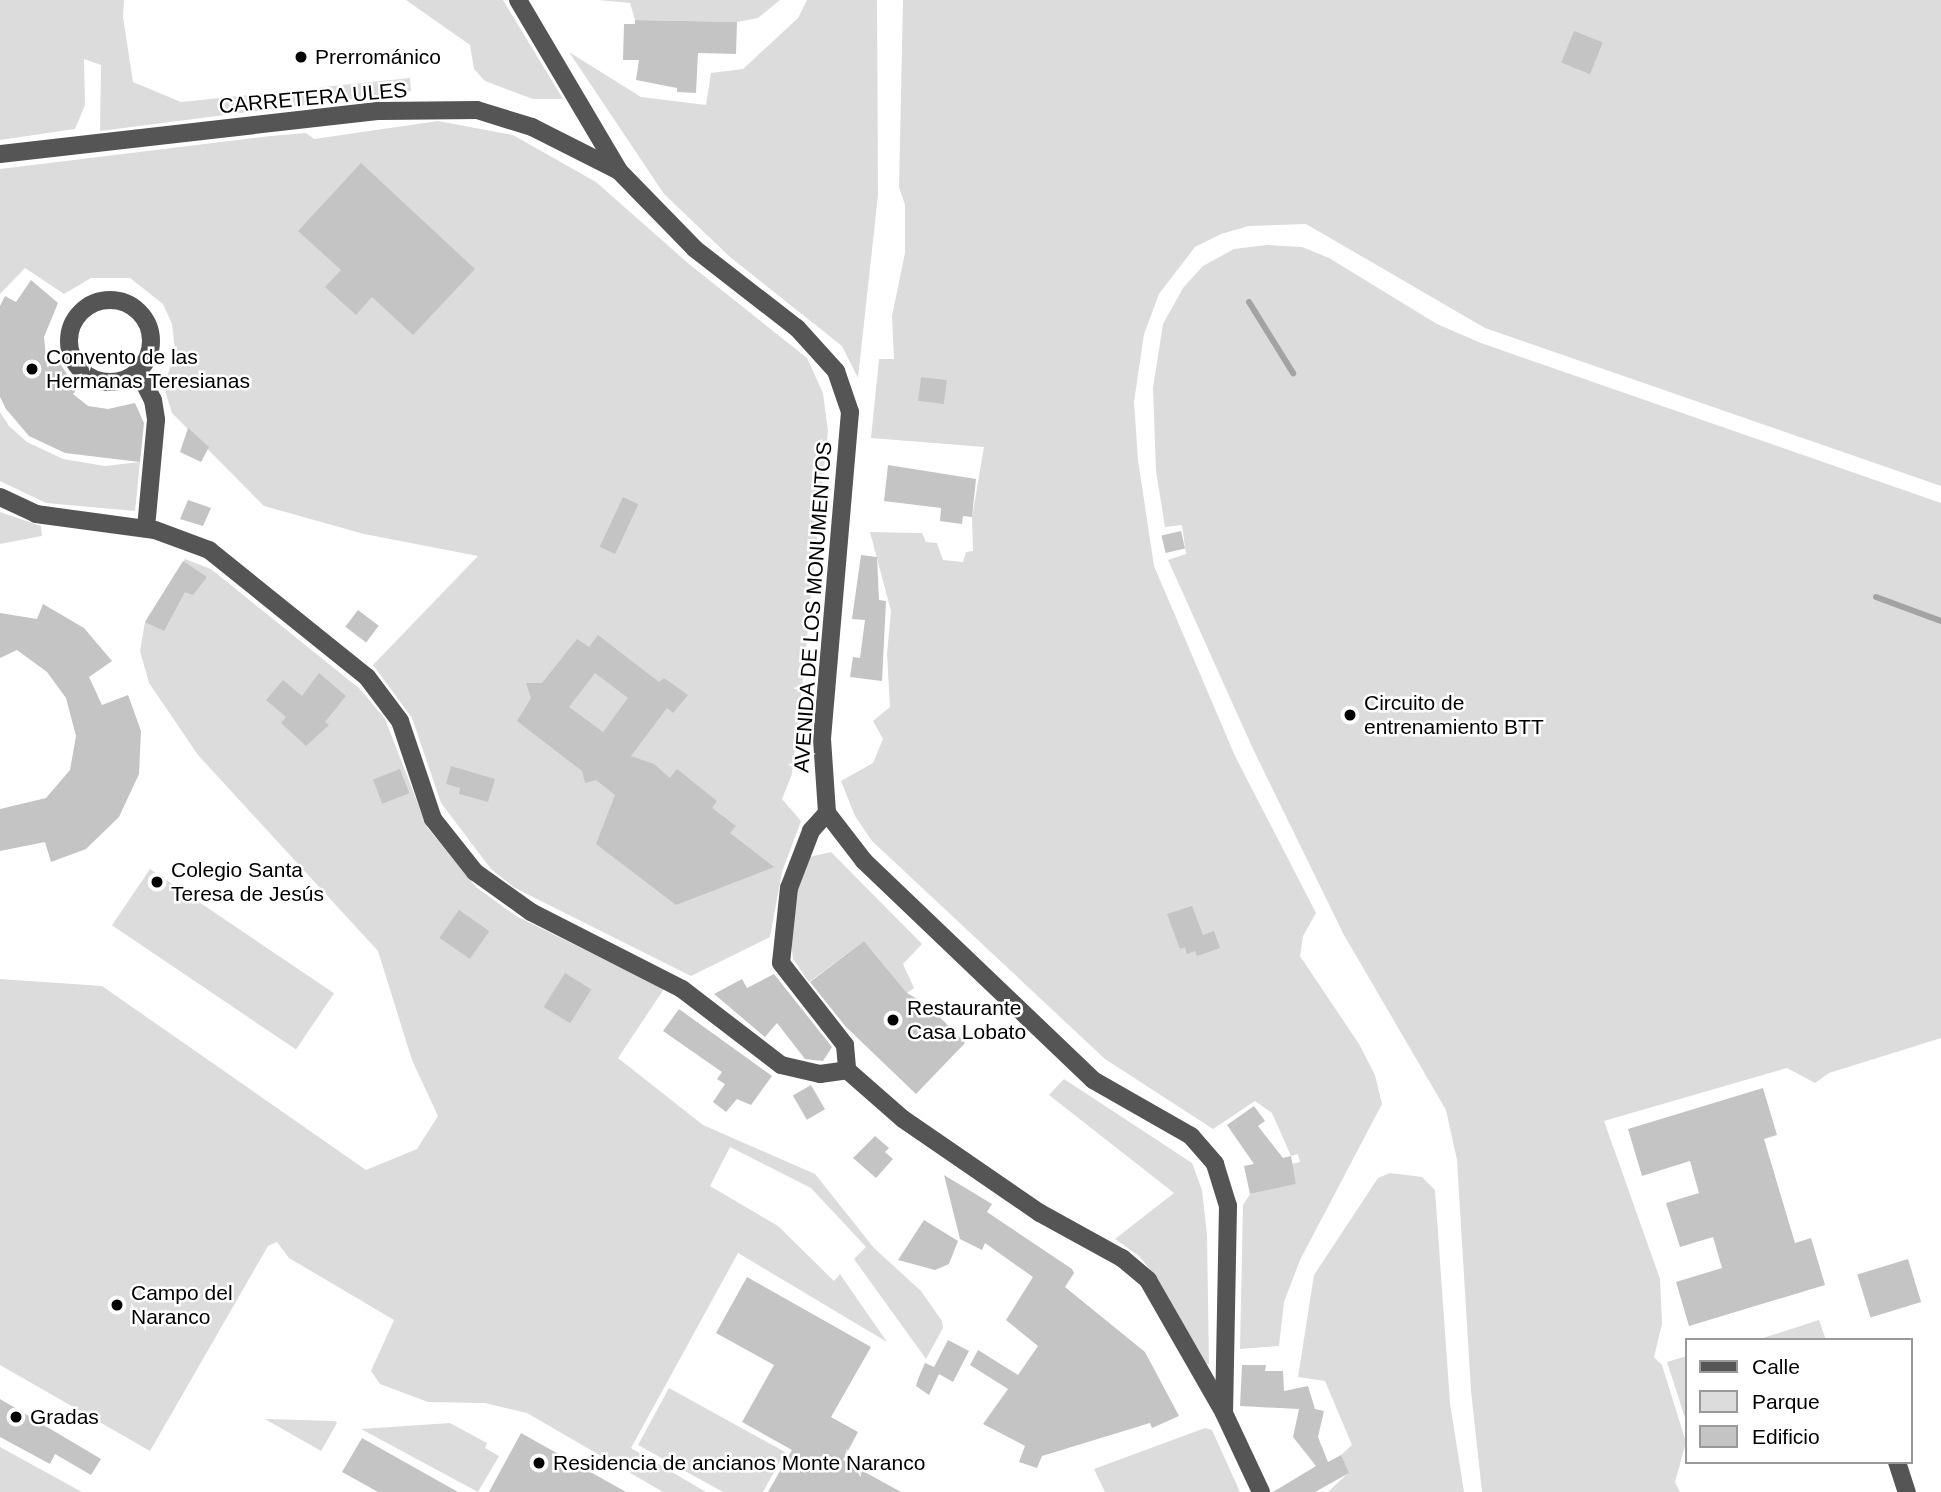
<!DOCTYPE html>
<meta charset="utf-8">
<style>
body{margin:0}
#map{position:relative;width:1941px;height:1492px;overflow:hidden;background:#fff;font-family:Helvetica,sans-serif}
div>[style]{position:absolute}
.green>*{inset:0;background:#dcdcdc;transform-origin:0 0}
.stream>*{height:6px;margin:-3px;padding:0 3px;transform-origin:3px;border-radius:3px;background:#a3a3a3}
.building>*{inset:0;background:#c4c4c4;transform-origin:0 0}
.minor>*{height:18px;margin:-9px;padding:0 9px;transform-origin:9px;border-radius:9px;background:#555}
.minor>.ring{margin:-9px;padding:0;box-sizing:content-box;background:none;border:18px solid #555;border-radius:50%}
.dots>*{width:19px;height:19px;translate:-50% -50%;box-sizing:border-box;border:4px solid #fff;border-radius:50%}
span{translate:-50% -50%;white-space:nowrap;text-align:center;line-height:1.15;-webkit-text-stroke:5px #fff;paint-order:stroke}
.poi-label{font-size:21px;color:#000}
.left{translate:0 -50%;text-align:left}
.street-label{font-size:21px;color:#000}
.legend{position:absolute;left:1685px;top:1338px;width:228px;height:126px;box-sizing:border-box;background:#fff;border:2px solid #999;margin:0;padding:9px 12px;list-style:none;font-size:21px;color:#000}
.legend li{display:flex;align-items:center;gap:14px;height:35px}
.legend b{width:35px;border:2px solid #999}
</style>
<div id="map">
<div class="green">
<div style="clip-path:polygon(0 0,124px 0,123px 17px,133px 82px,181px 102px,410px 78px,411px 91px,100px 131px,101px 65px,84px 59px,85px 105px,75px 129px,0 140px)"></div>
<div style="clip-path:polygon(406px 0,503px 0,563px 99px,533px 99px,485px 81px,474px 69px,470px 45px)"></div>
<div style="clip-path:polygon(598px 0,780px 0,758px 18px,737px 22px,635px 20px,630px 3px)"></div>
<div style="clip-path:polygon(807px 0,877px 0,878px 195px,858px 378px,842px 346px,730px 257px,664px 194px,569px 52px,641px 97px,706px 105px,711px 73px,743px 69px,798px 18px)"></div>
<div style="clip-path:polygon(903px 0,1941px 0,1941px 486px,1485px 328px,1306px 224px,1249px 226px,1221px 234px,1195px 247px,1159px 294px,1144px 334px,1134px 402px,1138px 460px,1154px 566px,1235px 756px,1316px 913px,1303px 936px,1300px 956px,1359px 1044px,1375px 1075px,1382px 1104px,1300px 1260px,1284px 1302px,1279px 1346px,1240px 1349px,1243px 1205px,1250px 1194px,1296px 1184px,1292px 1164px,1300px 1162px,1298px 1154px,1291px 1156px,1272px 1113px,1255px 1101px,1213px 1129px,1105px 1059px,872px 841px,855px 816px,841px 781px,873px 763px,883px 739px,873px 721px,890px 707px,887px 654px,891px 611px,870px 532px,922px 533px,926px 542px,937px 543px,943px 560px,963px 562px,966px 552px,973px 551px,972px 517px,984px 447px,871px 438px,879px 359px,894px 359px,892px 316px,905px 253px,905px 205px,899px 187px)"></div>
<div style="clip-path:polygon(438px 121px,513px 135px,596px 182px,689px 264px,807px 358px,823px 393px,828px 431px,802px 688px,792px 774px,782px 799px,801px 821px,782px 872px,770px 937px,691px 976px,515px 888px,491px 869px,441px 803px,412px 718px,373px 665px,478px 556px,364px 534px,264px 506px,172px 413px,164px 387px,175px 351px,172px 324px,163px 304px,130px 278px,91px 278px,64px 294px,25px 268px,0 294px,0 169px,271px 136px,306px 133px,314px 139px)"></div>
<div style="clip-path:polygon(1267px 245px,1302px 247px,1329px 258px,1437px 324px,1481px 343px,1941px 503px,1941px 1038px,1829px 1073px,1815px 1083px,1787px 1068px,1604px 1121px,1660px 1279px,1662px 1324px,1654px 1357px,1662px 1365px,1686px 1442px,1675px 1482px,1680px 1492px,1482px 1492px,1471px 1391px,1457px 1160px,1446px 1110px,1344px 935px,1253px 749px,1168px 560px,1186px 554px,1182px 525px,1165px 527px,1156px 471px,1153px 388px,1163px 324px,1183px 288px,1203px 266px,1234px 249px)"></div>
<div style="clip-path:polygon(0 412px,9px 426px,27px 442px,63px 459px,105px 466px,140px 462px,135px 511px,46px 503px,0 481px)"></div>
<div style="clip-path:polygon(0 512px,41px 526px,42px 536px,0 544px)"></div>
<div style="clip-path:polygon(185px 559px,211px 569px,360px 689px,385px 719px,427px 827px,476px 887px,516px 916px,664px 989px,618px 1058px,703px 1125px,815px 1174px,874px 1248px,921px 1291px,942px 1321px,943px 1328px,926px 1359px,854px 1259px,866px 1247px,811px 1188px,730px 1147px,710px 1186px,778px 1226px,834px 1281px,840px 1274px,887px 1342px,738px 1253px,631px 1448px,706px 1492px,663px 1492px,527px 1413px,485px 1403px,428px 1402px,380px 1384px,371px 1371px,394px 1320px,289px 1258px,277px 1242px,268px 1246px,150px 1451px,0 1365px,0 979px,102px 986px,366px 1170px,417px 1149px,438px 1116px,412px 1060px,378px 951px,198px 755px,149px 683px,140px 651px,145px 622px)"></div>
<div style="clip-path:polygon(831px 852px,922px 944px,903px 964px,914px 988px,907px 993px,864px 941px,809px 982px,793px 959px,790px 930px,795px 896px,809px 857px)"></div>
<div style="left:150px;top:869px;width:222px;height:68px;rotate:34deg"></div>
<div style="clip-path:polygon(1064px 1079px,1192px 1163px,1202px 1190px,1207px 1235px,1209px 1364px,1204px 1364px,1159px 1281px,1139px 1256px,1115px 1239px,1174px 1193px,1049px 1095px)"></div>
<div style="clip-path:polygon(1390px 1173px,1422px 1177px,1435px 1190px,1450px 1403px,1464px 1492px,1328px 1492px,1348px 1473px,1341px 1455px,1352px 1445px,1325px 1381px,1298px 1377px,1314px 1275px,1378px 1178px)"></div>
<div style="clip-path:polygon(1819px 1320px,1826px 1340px,1757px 1340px)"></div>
<div style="clip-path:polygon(1687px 1356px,1687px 1424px,1667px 1362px)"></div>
<div style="clip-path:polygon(669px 1388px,785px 1452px,763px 1492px,723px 1492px,638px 1445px)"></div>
<div style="clip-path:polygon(265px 1419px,335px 1421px,337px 1423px,321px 1451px)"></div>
<div style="clip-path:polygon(450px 1423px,487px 1443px,485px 1448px,499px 1456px,478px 1492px,361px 1429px)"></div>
<div style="clip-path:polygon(1205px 1428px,1212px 1430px,1240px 1492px,1105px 1492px,1094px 1469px)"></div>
<div style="clip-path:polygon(0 1447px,82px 1492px,0 1492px)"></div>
</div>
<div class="stream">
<div style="left:1249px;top:302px;width:84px;rotate:58.2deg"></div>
<div style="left:1876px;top:597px;width:69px;rotate:20.3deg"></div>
</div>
<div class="building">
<div style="clip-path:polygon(635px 20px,737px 22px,736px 54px,698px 53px,696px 93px,677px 92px,677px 88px,636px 80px,639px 60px,623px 60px,624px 24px,635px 24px)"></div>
<div style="left:1574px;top:31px;width:31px;height:34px;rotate:22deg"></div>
<div style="clip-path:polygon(361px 163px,475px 269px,413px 335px,372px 297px,356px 315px,325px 287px,341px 270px,298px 231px)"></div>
<div style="clip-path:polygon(31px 280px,58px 303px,44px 337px,47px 367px,59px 362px,77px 389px,73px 394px,88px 406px,108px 409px,135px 403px,144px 423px,140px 462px,65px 453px,29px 436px,6px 409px,0 397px,0 306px,5px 296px,16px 302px)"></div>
<div style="left:921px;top:377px;width:26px;height:24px;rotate:7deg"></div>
<div style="clip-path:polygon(188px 428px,209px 447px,201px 462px,180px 452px)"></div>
<div style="clip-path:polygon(888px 465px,976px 479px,972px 517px,963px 516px,962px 524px,940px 521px,941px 508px,884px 501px)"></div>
<div style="left:623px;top:497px;width:17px;height:55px;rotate:25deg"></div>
<div style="clip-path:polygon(188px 500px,211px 508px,203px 526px,180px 519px)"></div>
<div style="left:1181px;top:531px;width:18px;height:20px;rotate:77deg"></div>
<div style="clip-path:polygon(861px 555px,877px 557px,879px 600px,886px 601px,882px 681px,850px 677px,853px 657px,860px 658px,865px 620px,852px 619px)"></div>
<div style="clip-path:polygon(183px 561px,207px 577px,193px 595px,185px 592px,164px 631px,145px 622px)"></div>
<div style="clip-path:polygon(43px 604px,84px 628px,112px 661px,89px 677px,102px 705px,128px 695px,141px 731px,139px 774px,119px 817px,86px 849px,51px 862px,45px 842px,0 851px,0 809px,46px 798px,70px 770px,76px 736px,66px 698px,47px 672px,17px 650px,0 658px,0 613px,37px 619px)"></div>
<div style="left:358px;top:610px;width:26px;height:21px;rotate:37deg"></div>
<div style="clip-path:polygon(evenodd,598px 635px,659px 682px,664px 678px,688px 695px,673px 713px,667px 708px,631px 756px,654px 764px,670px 778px,677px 769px,717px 801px,712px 808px,736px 826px,730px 833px,774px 867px,676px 905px,596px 844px,615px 795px,596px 780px,585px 783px,582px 771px,517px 721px,531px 698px,526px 683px,542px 683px,577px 639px,589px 647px,598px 635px,595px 673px,628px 698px,603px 732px,569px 707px,595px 673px)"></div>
<div style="clip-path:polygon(319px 673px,346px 696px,325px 722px,329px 725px,306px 746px,281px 723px,286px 717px,266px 700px,283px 680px,302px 696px)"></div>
<div style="clip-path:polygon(451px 766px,495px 779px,488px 802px,459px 794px,460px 788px,446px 784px)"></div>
<div style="left:400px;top:769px;width:26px;height:29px;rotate:69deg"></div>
<div style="clip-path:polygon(1192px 906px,1203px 935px,1214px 931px,1220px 948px,1197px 956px,1195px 951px,1187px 954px,1185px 947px,1180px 949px,1167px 914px)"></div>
<div style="left:459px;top:910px;width:37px;height:34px;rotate:35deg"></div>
<div style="clip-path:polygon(864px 941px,907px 993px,929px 1006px,965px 1043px,916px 1094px,846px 1027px,810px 982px)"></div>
<div style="left:565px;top:973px;width:31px;height:40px;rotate:32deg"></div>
<div style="clip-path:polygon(774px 974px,832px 1047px,823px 1061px,805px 1059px,777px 1023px,765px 1037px,714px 994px,742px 979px,747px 988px)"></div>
<div style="clip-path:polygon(679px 1009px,772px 1076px,751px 1105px,737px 1099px,726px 1112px,713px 1102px,725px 1084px,717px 1079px,722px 1072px,663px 1031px)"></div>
<div style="left:811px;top:1085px;width:28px;height:21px;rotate:60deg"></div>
<div style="clip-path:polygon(1763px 1088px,1777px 1135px,1764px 1139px,1795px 1243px,1811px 1238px,1825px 1285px,1689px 1326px,1676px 1282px,1722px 1268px,1713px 1237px,1680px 1247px,1666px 1203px,1699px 1193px,1690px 1161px,1642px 1176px,1628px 1129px)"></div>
<div style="clip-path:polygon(1254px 1106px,1265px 1121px,1258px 1126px,1283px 1158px,1291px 1156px,1296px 1184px,1250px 1194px,1244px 1166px,1254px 1164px,1227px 1125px)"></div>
<div style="clip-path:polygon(875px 1136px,889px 1148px,885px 1152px,893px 1159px,876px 1178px,853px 1158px)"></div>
<div style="clip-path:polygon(944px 1175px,992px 1204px,987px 1212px,1072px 1269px,1074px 1273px,1065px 1287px,1145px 1352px,1179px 1416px,1152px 1428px,1150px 1423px,1042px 1456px,1037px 1468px,1019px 1462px,1025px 1446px,983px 1424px,1008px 1389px,970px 1365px,978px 1350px,1018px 1375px,1038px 1346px,1006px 1320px,1033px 1277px,985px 1243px,982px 1250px,960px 1239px)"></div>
<div style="clip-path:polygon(924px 1220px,958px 1241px,949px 1264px,935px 1270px,898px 1260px)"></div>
<div style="left:1908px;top:1259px;width:45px;height:53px;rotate:73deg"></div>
<div style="clip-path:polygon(747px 1277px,871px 1347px,831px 1417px,858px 1432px,843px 1460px,901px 1492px,768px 1492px,792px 1450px,742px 1422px,774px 1365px,716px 1333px)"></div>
<div style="clip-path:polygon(948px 1340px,969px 1351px,953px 1382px,939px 1374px,929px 1395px,916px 1386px,918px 1379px,925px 1363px,934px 1367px)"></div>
<div style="clip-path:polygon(1242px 1365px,1266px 1365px,1265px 1371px,1283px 1371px,1284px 1391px,1308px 1386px,1315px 1409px,1324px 1411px,1318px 1437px,1328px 1462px,1341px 1455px,1349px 1473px,1315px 1492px,1273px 1492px,1316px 1466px,1293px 1437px,1299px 1409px,1240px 1406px)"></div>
<div style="clip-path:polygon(0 1399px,101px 1459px,91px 1475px,55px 1454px,50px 1464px,0 1437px)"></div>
<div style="clip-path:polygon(521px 1433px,626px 1492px,489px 1492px)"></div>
<div style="clip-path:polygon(362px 1438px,458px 1492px,378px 1492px,342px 1472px)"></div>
</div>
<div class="minor">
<div style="left:518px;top:0;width:199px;rotate:59.4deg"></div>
<div style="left:619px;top:171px;width:109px;rotate:45.7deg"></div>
<div style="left:695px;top:249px;width:129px;rotate:37.8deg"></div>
<div style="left:797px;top:328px;width:58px;rotate:47.8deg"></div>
<div style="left:836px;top:371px;width:43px;rotate:71.1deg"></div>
<div style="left:850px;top:412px;width:328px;rotate:94.9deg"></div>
<div style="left:822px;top:739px;width:74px;rotate:86.1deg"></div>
<div style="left:827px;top:813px;width:61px;rotate:52.4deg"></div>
<div style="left:864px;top:861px;width:317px;rotate:43.7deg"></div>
<div style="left:1093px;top:1080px;width:113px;rotate:29.7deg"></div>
<div style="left:1191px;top:1136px;width:37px;rotate:49deg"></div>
<div style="left:1215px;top:1164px;width:44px;rotate:72.8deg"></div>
<div style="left:1228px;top:1206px;width:207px;rotate:91.1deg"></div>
<div style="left:1224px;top:1413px;width:87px;rotate:64.9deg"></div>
<div style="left:0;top:154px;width:382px;rotate:-6.5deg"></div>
<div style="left:380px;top:111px;width:97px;rotate:-0.6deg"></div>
<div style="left:477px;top:110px;width:58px;rotate:17.2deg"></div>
<div style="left:532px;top:127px;width:97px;rotate:26.8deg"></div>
<div class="ring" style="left:69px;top:300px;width:64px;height:64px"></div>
<div style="left:138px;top:371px;width:33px;rotate:63deg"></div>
<div style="left:153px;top:400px;width:20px;rotate:81deg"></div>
<div style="left:156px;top:420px;width:108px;rotate:95.3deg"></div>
<div style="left:0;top:497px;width:40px;rotate:25deg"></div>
<div style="left:36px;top:514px;width:120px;rotate:7.7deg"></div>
<div style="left:155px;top:530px;width:58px;rotate:20.3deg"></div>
<div style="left:209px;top:550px;width:203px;rotate:38.8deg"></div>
<div style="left:367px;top:677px;width:55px;rotate:53.1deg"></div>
<div style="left:400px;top:721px;width:103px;rotate:71.4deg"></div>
<div style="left:433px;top:819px;width:68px;rotate:51.6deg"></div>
<div style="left:475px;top:872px;width:69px;rotate:35.5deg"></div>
<div style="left:531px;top:912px;width:169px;rotate:27deg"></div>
<div style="left:682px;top:989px;width:125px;rotate:37.5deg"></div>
<div style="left:781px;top:1065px;width:40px;rotate:13deg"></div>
<div style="left:820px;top:1074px;width:27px;rotate:-8deg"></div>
<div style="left:847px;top:1070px;width:74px;rotate:41.2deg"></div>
<div style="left:903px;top:1119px;width:166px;rotate:34.5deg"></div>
<div style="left:1040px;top:1213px;width:94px;rotate:28.8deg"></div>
<div style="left:1122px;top:1258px;width:34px;rotate:40deg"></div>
<div style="left:1148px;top:1280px;width:151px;rotate:60.2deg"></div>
<div style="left:827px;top:813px;width:24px;rotate:132deg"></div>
<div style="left:811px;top:831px;width:61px;rotate:111.1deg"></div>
<div style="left:789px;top:888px;width:75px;rotate:96.1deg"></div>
<div style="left:781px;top:963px;width:104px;rotate:52deg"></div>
<div style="left:845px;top:1045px;width:25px;rotate:85deg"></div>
<div style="left:1897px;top:1462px;width:32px;rotate:72deg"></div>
</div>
<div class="dots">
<div style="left:301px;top:57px;background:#000"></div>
<div style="left:32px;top:369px;background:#000"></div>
<div style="left:1350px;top:715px;background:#000"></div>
<div style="left:157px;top:882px;background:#000"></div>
<div style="left:893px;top:1020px;background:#000"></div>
<div style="left:117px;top:1305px;background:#000"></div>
<div style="left:16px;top:1417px;background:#000"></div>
<div style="left:539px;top:1463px;background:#000"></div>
</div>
<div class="poi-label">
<span class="left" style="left:315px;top:57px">Prerrománico</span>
<span class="left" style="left:46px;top:369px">Convento de las<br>Hermanas Teresianas</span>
<span class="left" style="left:1364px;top:715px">Circuito de<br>entrenamiento BTT</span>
<span class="left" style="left:171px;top:882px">Colegio Santa<br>Teresa de Jesús</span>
<span class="left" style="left:907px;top:1020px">Restaurante<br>Casa Lobato</span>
<span class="left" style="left:131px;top:1305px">Campo del<br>Naranco</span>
<span class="left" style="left:30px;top:1417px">Gradas</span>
<span class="left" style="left:553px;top:1463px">Residencia de ancianos Monte Naranco</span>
</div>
<div class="street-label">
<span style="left:313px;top:98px;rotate:-5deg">CARRETERA ULES</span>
<span style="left:813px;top:607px;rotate:-86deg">AVENIDA DE LOS MONUMENTOS</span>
</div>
<ul class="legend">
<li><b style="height:9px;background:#555"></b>Calle</li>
<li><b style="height:19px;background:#dcdcdc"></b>Parque</li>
<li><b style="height:19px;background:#c4c4c4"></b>Edificio</li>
</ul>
</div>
